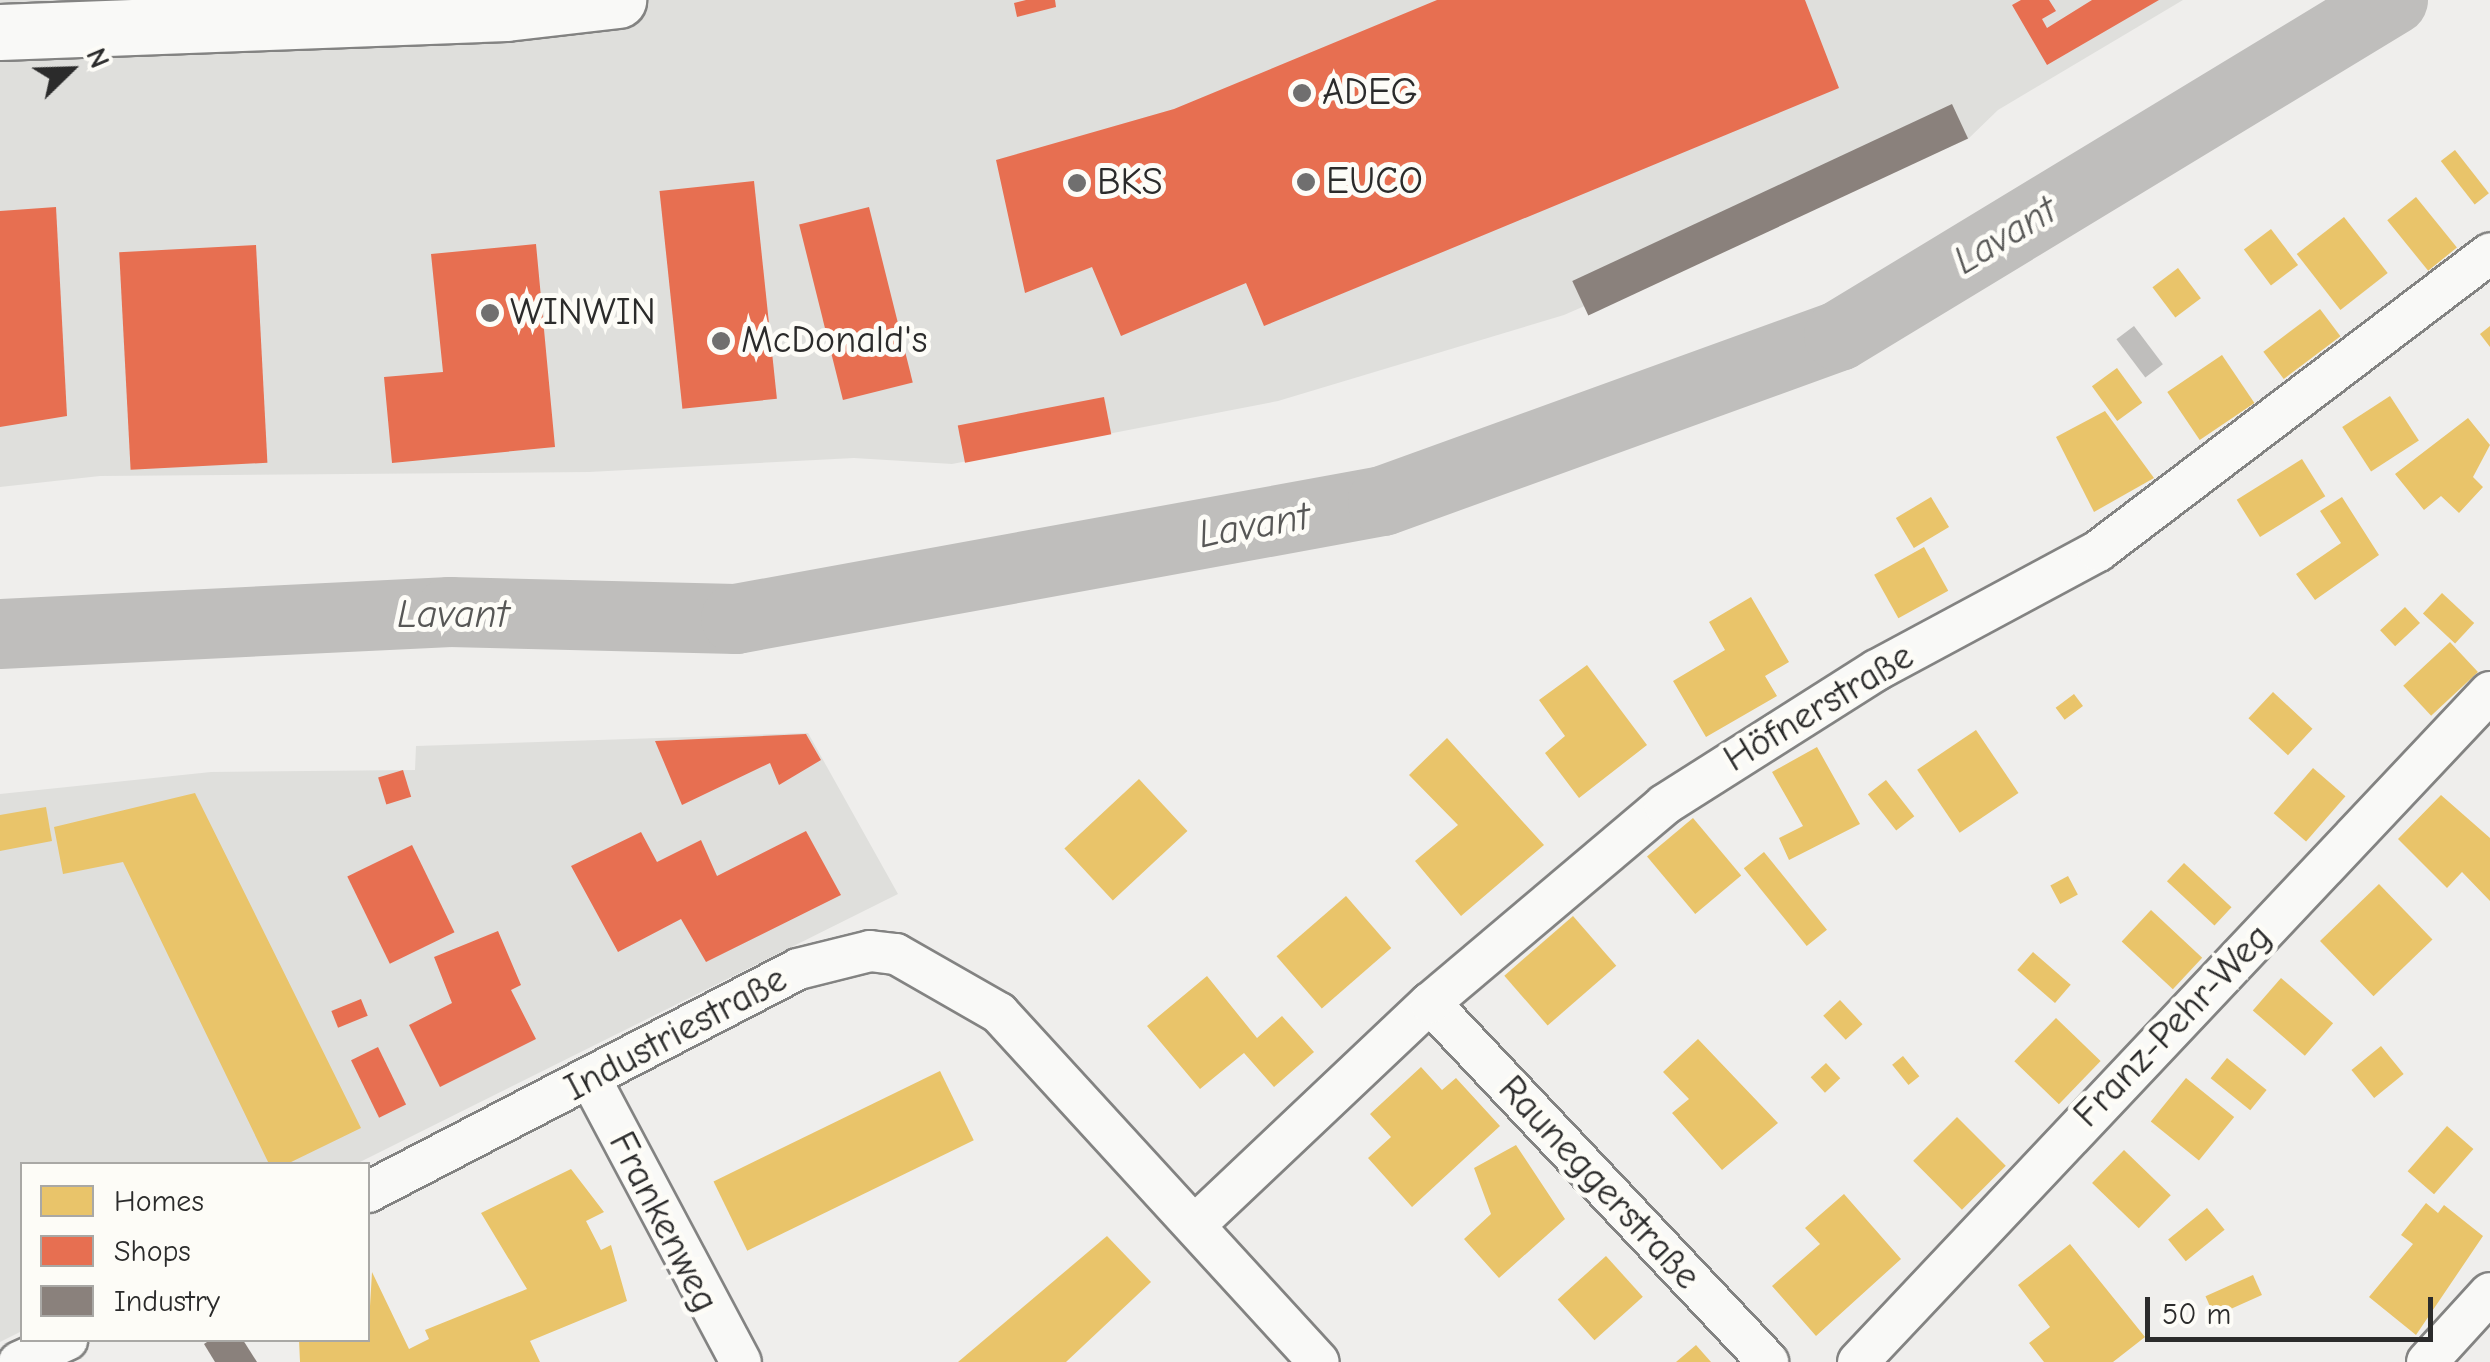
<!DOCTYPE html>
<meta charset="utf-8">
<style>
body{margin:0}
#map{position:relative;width:2490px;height:1362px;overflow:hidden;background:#efeeec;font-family:"Comic Neue",sans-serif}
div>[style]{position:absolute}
.built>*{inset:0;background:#dfdfdc}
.water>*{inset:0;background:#bfbebc;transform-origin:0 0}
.homes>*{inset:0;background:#e9c46a;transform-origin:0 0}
.shops>*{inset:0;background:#e76f51;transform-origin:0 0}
.industry>*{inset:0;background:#8a817c;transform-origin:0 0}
.river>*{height:70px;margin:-35px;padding:0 35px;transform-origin:35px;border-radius:35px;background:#bfbebc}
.roads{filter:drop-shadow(2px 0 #838382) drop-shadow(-2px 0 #838382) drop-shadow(0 2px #838382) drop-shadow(0 -2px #838382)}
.street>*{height:40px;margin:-20px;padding:0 20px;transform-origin:20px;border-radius:20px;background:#f9f9f7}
.primary>*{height:55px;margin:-27.5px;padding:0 27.5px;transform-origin:27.5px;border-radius:27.5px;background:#f9f9f7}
.dots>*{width:28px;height:28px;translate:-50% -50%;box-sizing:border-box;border:5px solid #fdfcf7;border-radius:50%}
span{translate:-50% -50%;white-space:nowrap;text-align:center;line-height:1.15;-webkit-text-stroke:10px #fdfcf7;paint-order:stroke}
.poi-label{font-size:38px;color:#2b2b2b}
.left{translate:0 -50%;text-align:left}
.street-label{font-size:38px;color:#2b2b2b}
.water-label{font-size:40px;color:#575756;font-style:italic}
.legend{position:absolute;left:20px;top:1162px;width:350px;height:180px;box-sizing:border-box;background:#fdfcf7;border:2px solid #a9a8a5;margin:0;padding:12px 18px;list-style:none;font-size:30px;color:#2b2b2b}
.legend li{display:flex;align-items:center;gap:20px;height:50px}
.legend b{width:50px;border:2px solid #a9a8a5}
.north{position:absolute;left:20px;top:20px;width:100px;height:100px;-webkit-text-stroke:8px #fdfcf7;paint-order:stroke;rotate:67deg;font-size:28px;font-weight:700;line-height:40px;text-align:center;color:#2b2b2b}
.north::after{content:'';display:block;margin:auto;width:35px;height:45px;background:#2b2b2b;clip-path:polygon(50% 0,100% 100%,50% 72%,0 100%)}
.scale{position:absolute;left:2145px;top:1297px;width:288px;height:45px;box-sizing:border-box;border:5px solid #2b2b2b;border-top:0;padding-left:12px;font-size:30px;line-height:35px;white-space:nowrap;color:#2b2b2b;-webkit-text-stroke:8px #fdfcf7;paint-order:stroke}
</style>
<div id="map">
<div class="built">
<div style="clip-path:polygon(0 0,2183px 0,1998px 110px,1968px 139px,1564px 315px,1278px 401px,952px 464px,854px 458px,589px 472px,100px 476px,0 487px)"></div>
<div style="clip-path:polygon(808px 733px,898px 894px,356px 1164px,22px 1164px,22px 1331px,0 1342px,0 794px,211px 772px,415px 770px,416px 746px)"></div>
</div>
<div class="water">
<div style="left:2134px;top:326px;width:48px;height:22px;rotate:53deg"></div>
</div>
<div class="homes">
<div style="left:2455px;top:150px;width:55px;height:18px;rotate:52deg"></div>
<div style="left:2416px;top:197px;width:65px;height:37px;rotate:51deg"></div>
<div style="left:2344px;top:217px;width:71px;height:60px;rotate:52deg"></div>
<div style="left:2271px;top:229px;width:45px;height:34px;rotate:53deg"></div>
<div style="left:2178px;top:268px;width:38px;height:32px;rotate:53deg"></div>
<div style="left:2320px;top:309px;width:34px;height:71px;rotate:53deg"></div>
<div style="clip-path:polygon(2490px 326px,2490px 347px,2480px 334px)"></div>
<div style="left:2222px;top:355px;width:58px;height:66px;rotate:56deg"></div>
<div style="left:2117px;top:368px;width:43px;height:31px;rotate:54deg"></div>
<div style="left:2390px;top:396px;width:53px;height:57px;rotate:57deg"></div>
<div style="clip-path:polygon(2105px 411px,2154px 478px,2094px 512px,2056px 437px)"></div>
<div style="clip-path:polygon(2468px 418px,2490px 445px,2473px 477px,2483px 487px,2459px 513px,2441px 496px,2424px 510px,2395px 474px)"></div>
<div style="left:2302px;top:459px;width:44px;height:77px;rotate:58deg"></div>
<div style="left:1931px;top:497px;width:35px;height:41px;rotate:59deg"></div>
<div style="clip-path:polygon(2342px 497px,2379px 555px,2315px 600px,2296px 574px,2341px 543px,2320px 511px)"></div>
<div style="left:1924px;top:547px;width:50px;height:57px;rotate:61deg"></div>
<div style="left:2442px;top:593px;width:44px;height:28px;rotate:43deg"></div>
<div style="clip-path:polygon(1751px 597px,1789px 662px,1765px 676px,1777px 696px,1706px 737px,1673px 681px,1725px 650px,1709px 622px)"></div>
<div style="left:2405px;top:607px;width:22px;height:34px;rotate:47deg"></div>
<div style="left:2450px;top:642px;width:41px;height:64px;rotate:47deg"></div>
<div style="clip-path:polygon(1587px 665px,1647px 745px,1579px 798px,1545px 753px,1565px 736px,1539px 700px)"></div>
<div style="left:2273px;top:692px;width:54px;height:36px;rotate:43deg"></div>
<div style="left:2074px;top:694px;width:15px;height:23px;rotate:53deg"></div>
<div style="left:1976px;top:730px;width:76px;height:71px;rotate:56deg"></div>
<div style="clip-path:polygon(1447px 738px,1544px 845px,1461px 916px,1415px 861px,1458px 825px,1409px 775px)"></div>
<div style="clip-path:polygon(1817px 747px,1860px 824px,1789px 860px,1779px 838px,1803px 826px,1772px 772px)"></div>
<div style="left:2313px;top:768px;width:43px;height:60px;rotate:41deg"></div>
<div style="left:1139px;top:779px;width:71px;height:102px;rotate:47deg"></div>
<div style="left:1886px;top:780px;width:46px;height:23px;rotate:52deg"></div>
<div style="clip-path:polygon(195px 793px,361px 1128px,287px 1164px,269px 1164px,123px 862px,63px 874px,54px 827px)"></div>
<div style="clip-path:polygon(2441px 795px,2490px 838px,2490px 901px,2462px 872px,2447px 888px,2398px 839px)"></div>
<div style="clip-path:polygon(46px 807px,52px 841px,0 851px,0 815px)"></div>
<div style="left:1693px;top:818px;width:75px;height:60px;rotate:50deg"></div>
<div style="left:1764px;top:852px;width:100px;height:26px;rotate:51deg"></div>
<div style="left:2184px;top:863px;width:65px;height:25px;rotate:43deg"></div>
<div style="left:2068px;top:876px;width:21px;height:20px;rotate:62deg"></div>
<div style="left:2379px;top:884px;width:77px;height:82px;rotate:46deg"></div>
<div style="left:1346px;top:896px;width:69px;height:92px;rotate:49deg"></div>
<div style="left:2151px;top:910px;width:70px;height:43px;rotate:43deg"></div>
<div style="left:1573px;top:916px;width:66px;height:91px;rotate:49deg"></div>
<div style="left:2033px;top:952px;width:50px;height:24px;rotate:41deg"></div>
<div style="clip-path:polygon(1207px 976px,1257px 1038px,1282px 1016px,1314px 1052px,1274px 1087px,1244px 1053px,1200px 1089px,1147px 1026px)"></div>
<div style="left:2281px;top:978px;width:69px;height:43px;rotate:41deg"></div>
<div style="left:1840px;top:1000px;width:33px;height:23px;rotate:47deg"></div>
<div style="left:2056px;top:1018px;width:62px;height:60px;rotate:44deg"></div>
<div style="clip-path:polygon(1698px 1039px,1778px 1123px,1722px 1170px,1672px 1113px,1689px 1099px,1663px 1072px)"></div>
<div style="left:2381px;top:1046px;width:36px;height:38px;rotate:51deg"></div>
<div style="left:1903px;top:1056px;width:26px;height:14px;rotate:51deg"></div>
<div style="left:2227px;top:1058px;width:51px;height:26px;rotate:39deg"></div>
<div style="left:1826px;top:1063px;width:21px;height:21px;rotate:47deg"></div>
<div style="clip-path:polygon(1421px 1067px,1442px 1090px,1456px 1078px,1500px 1126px,1412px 1207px,1368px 1158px,1391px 1137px,1370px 1114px)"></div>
<div style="left:940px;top:1071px;width:77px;height:252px;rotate:64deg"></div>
<div style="left:2186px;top:1078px;width:62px;height:56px;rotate:39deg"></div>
<div style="left:1957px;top:1117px;width:69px;height:62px;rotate:45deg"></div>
<div style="left:2447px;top:1126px;width:35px;height:60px;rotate:41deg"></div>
<div style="clip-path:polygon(1516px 1145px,1565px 1219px,1499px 1278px,1464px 1239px,1491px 1214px,1474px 1168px)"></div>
<div style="left:2124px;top:1150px;width:65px;height:46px;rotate:44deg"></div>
<div style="clip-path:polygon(571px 1169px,604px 1212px,586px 1221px,601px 1250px,611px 1245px,627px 1301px,530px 1341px,540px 1362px,300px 1362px,299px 1340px,368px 1340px,372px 1272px,409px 1349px,429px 1339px,425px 1330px,527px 1289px,481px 1213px)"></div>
<div style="clip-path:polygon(1844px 1194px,1901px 1259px,1816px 1336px,1772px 1286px,1820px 1244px,1805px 1228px)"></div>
<div style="clip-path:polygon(2426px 1203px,2438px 1213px,2444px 1205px,2483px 1236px,2416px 1335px,2369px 1297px,2413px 1244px,2401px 1235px)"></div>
<div style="left:2207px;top:1208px;width:28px;height:50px;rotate:51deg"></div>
<div style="clip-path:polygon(1107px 1236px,1151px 1282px,1066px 1362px,958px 1362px)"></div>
<div style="clip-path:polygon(2070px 1244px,2145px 1337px,2113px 1362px,2044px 1362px,2029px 1343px,2050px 1327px,2018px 1285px)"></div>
<div style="left:1606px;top:1256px;width:55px;height:65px;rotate:48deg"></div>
<div style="left:2253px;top:1275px;width:22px;height:52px;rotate:66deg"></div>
<div style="clip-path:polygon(1696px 1345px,1711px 1362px,1676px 1362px)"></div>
</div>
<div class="shops">
<div style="clip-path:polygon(1026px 0,1055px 0,1056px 7px,1017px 17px,1014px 3px)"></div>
<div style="clip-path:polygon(1437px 0,1805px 0,1839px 88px,1264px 326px,1246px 283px,1121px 336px,1092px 267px,1025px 293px,996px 160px,1174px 109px)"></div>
<div style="clip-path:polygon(2021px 0,2049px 0,2056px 11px,2042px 19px,2047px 28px,2092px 0,2159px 0,2047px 65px,2012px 5px)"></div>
<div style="left:754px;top:181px;width:219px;height:95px;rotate:84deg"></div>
<div style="clip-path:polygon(56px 207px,67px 416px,0 427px,0 211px)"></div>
<div style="left:869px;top:207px;width:181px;height:72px;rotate:76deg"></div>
<div style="clip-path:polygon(536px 244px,555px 447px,392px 463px,384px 377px,443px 372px,431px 254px)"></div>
<div style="left:256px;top:245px;width:218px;height:137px;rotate:87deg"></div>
<div style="left:1104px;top:397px;width:38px;height:149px;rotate:79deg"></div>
<div style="clip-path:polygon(806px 734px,821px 760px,779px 785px,770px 763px,682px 805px,655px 741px)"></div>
<div style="left:403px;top:770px;width:28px;height:26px;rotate:73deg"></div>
<div style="clip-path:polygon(806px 831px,841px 895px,706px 962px,681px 919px,618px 952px,571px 866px,641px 832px,657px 862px,701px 840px,717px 876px)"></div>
<div style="left:412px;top:845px;width:97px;height:72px;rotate:64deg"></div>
<div style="clip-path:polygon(498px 931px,521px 985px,511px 990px,536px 1039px,440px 1087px,409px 1025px,452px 1003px,434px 957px)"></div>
<div style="left:361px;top:999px;width:18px;height:32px;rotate:68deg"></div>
<div style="left:378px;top:1047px;width:64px;height:30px;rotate:64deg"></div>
</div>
<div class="industry">
<div style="left:1952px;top:104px;width:38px;height:419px;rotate:65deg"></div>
<div style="clip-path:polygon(210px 1340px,243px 1340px,257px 1362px,215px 1362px,204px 1344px)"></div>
</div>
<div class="river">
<div style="left:0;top:634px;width:451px;rotate:-2.8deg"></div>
<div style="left:450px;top:612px;width:286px;rotate:1.4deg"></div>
<div style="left:736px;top:619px;width:658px;rotate:-10.34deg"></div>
<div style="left:1383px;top:501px;width:485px;rotate:-19.9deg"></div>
<div style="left:1839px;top:336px;width:648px;rotate:-31.24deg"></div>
</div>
<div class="roads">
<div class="street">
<div style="left:1430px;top:1003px;width:493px;rotate:46.7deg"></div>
<div style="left:591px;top:1080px;width:319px;rotate:62deg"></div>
<div style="left:368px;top:1192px;width:484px;rotate:-27.4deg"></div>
<div style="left:798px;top:969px;width:74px;rotate:-14deg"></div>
<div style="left:870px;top:951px;width:26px;rotate:7deg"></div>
<div style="left:896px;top:954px;width:119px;rotate:29.8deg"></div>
<div style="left:999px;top:1013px;width:473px;rotate:47.5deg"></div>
<div style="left:1195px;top:1225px;width:323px;rotate:-43.4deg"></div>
<div style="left:1430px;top:1003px;width:307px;rotate:-40.2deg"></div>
<div style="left:1664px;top:805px;width:252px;rotate:-32.4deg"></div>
<div style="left:1877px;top:670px;width:251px;rotate:-28.3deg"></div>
<div style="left:2098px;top:551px;width:492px;rotate:-37.2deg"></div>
<div style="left:19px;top:1362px;width:53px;rotate:-24.6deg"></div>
<div style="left:1858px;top:1362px;width:921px;rotate:-46.67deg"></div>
<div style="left:2427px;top:1362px;width:93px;rotate:-47.6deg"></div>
</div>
<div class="primary">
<div style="left:0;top:32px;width:506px;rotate:-2.15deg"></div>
<div style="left:506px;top:13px;width:113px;rotate:-6.6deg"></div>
</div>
</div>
<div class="dots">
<div style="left:1302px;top:93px;background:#706f6f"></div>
<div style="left:1306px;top:182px;background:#706f6f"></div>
<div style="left:1077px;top:183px;background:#706f6f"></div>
<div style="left:490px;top:313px;background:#706f6f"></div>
<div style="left:721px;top:341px;background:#706f6f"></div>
</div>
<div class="poi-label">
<span class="left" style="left:1322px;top:93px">ADEG</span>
<span class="left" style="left:1326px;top:182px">EUCO</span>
<span class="left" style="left:1097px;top:183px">BKS</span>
<span class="left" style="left:510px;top:313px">WINWIN</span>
<span class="left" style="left:741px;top:341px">McDonald's</span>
</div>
<div class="street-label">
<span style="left:1819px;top:708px;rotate:-31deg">Höfnerstraße</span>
<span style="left:2173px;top:1026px;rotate:-46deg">Franz-Pehr-Weg</span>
<span style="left:676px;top:1034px;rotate:-28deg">Industriestraße</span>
<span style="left:1599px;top:1183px;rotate:47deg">Rauneggerstraße</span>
<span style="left:663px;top:1222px;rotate:63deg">Frankenweg</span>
</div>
<div class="water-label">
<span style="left:2005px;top:235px;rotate:-31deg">Lavant</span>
<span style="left:1254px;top:525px;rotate:-10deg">Lavant</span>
<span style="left:453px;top:614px">Lavant</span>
</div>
<ul class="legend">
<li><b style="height:28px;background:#e9c46a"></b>Homes</li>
<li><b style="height:28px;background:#e76f51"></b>Shops</li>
<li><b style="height:28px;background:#8a817c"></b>Industry</li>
</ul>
<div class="north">N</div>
<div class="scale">50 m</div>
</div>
